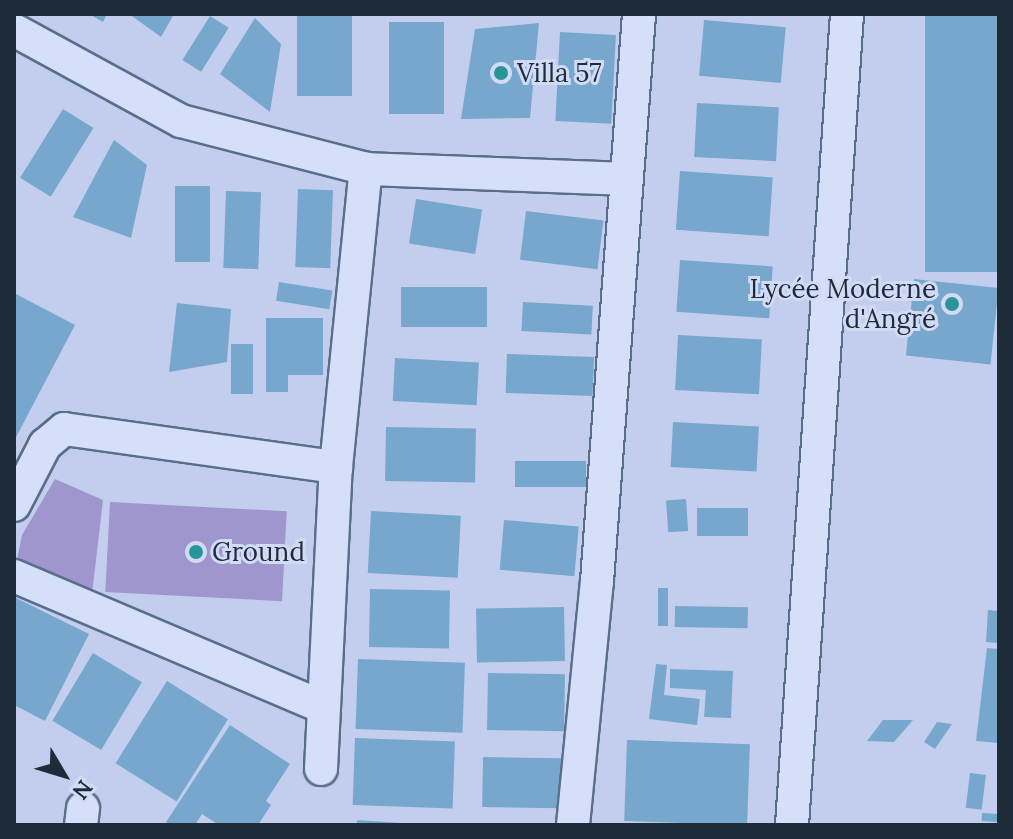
<!DOCTYPE html>
<meta charset="utf-8">
<style>
body{margin:0}
#map{position:relative;width:1013px;height:839px;overflow:hidden;background:#c3ceee;font-family:Lora,serif}
div>[style]{position:absolute}
.green>*{inset:0;background:#9f96cd;transform-origin:0 0}
.building>*{inset:0;background:#78a7cd;transform-origin:0 0}
.roads{filter:drop-shadow(2px 0 #596e89) drop-shadow(-2px 0 #596e89) drop-shadow(0 2px #596e89) drop-shadow(0 -2px #596e89)}
.street>*{height:32px;margin:-16px;padding:0 16px;transform-origin:16px;border-radius:16px;background:#d6dff9}
.dots>*{width:22px;height:22px;translate:-50% -50%;box-sizing:border-box;border:4px solid #d2dbf6;border-radius:50%}
span{translate:-50% -50%;white-space:nowrap;text-align:center;line-height:1.15;-webkit-text-stroke:6px #d2dbf6;paint-order:stroke}
.poi-label{font-size:26px;color:#1e2b38}
.left{translate:0 -50%;text-align:left}
.right{translate:-100% -50%;text-align:right}
.frame{position:absolute;inset:0;border:16px solid #1e2b38;pointer-events:none}
.north{position:absolute;left:24px;top:735px;width:80px;height:80px;-webkit-text-stroke:6px #d2dbf6;paint-order:stroke;rotate:128deg;font-size:22px;font-weight:700;line-height:32px;text-align:center;color:#1e2b38}
.north::after{content:'';display:block;margin:auto;width:28px;height:36px;background:#1e2b38;clip-path:polygon(50% 0,100% 100%,50% 72%,0 100%)}
</style>
<div id="map">
<div class="green">
<div style="clip-path:polygon(55px 479px,103px 500px,92px 594px,17px 560px,22px 535px)"></div>
<div style="left:110px;top:502px;width:177px;height:90px;rotate:3deg"></div>
</div>
<div class="building">
<div style="clip-path:polygon(89px 14px,107px 14px,103px 22px)"></div>
<div style="clip-path:polygon(129px 14px,174px 14px,161px 37px)"></div>
<div style="left:297px;top:14px;width:55px;height:82px"></div>
<div style="left:925px;top:14px;width:74px;height:258px"></div>
<div style="left:210px;top:16px;width:22px;height:52px;rotate:32deg"></div>
<div style="clip-path:polygon(255px 18px,281px 44px,270px 112px,220px 74px)"></div>
<div style="left:704px;top:20px;width:82px;height:56px;rotate:5deg"></div>
<div style="left:389px;top:22px;width:55px;height:92px"></div>
<div style="clip-path:polygon(539px 23px,530px 118px,461px 119px,475px 29px)"></div>
<div style="left:560px;top:32px;width:56px;height:89px;rotate:3deg"></div>
<div style="left:697px;top:103px;width:82px;height:54px;rotate:3deg"></div>
<div style="left:63px;top:109px;width:36px;height:81px;rotate:32deg"></div>
<div style="clip-path:polygon(114px 140px,147px 165px,131px 238px,73px 217px)"></div>
<div style="left:680px;top:171px;width:93px;height:59px;rotate:4deg"></div>
<div style="left:175px;top:186px;width:35px;height:76px"></div>
<div style="left:298px;top:189px;width:35px;height:78px;rotate:2deg"></div>
<div style="left:226px;top:191px;width:35px;height:77px;rotate:2deg"></div>
<div style="left:416px;top:199px;width:67px;height:45px;rotate:9deg"></div>
<div style="left:526px;top:211px;width:78px;height:49px;rotate:7deg"></div>
<div style="left:680px;top:260px;width:93px;height:52px;rotate:4deg"></div>
<div style="left:914px;top:279px;width:85px;height:77px;rotate:6deg"></div>
<div style="left:279px;top:282px;width:54px;height:19px;rotate:9deg"></div>
<div style="left:401px;top:287px;width:86px;height:40px"></div>
<div style="clip-path:polygon(14px 293px,75px 325px,14px 441px)"></div>
<div style="left:523px;top:302px;width:70px;height:29px;rotate:3deg"></div>
<div style="clip-path:polygon(177px 303px,231px 309px,227px 362px,169px 372px)"></div>
<div style="clip-path:polygon(266px 318px,323px 318px,323px 375px,288px 375px,288px 392px,266px 392px)"></div>
<div style="left:678px;top:335px;width:84px;height:55px;rotate:3deg"></div>
<div style="left:231px;top:344px;width:22px;height:50px"></div>
<div style="left:507px;top:354px;width:87px;height:39px;rotate:2deg"></div>
<div style="left:395px;top:358px;width:84px;height:43px;rotate:3deg"></div>
<div style="left:673px;top:422px;width:86px;height:45px;rotate:3deg"></div>
<div style="left:386px;top:427px;width:90px;height:54px;rotate:1deg"></div>
<div style="left:515px;top:461px;width:71px;height:26px"></div>
<div style="left:686px;top:499px;width:32px;height:20px;rotate:86deg"></div>
<div style="left:697px;top:508px;width:51px;height:28px"></div>
<div style="left:371px;top:511px;width:90px;height:62px;rotate:3deg"></div>
<div style="left:504px;top:520px;width:75px;height:50px;rotate:5deg"></div>
<div style="left:658px;top:588px;width:10px;height:38px"></div>
<div style="left:370px;top:589px;width:80px;height:58px;rotate:1deg"></div>
<div style="clip-path:polygon(14px 597px,89px 634px,45px 721px,14px 705px)"></div>
<div style="left:675px;top:606px;width:73px;height:21px;rotate:1deg"></div>
<div style="left:564px;top:607px;width:54px;height:88px;rotate:89deg"></div>
<div style="clip-path:polygon(988px 610px,999px 611px,999px 643px,986px 642px)"></div>
<div style="clip-path:polygon(987px 648px,999px 649px,999px 743px,976px 741px)"></div>
<div style="left:93px;top:653px;width:57px;height:79px;rotate:31deg"></div>
<div style="left:358px;top:659px;width:107px;height:70px;rotate:2deg"></div>
<div style="clip-path:polygon(656px 664px,667px 665px,664px 695px,700px 699px,697px 725px,649px 719px)"></div>
<div style="clip-path:polygon(670px 669px,733px 671px,731px 718px,704px 717px,706px 690px,670px 688px)"></div>
<div style="left:488px;top:673px;width:77px;height:57px;rotate:1deg"></div>
<div style="left:167px;top:681px;width:72px;height:97px;rotate:32deg"></div>
<div style="clip-path:polygon(883px 720px,913px 720px,894px 742px,867px 741px)"></div>
<div style="clip-path:polygon(937px 722px,952px 724px,935px 749px,924px 742px)"></div>
<div style="clip-path:polygon(230px 725px,290px 764px,266px 801px,271px 805px,258px 825px,219px 825px,202px 814px,195px 825px,170px 825px,166px 822px)"></div>
<div style="left:355px;top:738px;width:100px;height:67px;rotate:2deg"></div>
<div style="left:627px;top:740px;width:123px;height:81px;rotate:2deg"></div>
<div style="left:483px;top:757px;width:78px;height:50px;rotate:1deg"></div>
<div style="left:970px;top:773px;width:16px;height:35px;rotate:7deg"></div>
<div style="left:982px;top:813px;width:17px;height:8px;rotate:3deg"></div>
<div style="clip-path:polygon(357px 820px,400px 823px,400px 825px,357px 825px)"></div>
</div>
<div class="roads">
<div class="street">
<div style="left:14px;top:30px;width:190px;rotate:28.6deg"></div>
<div style="left:181px;top:121px;width:191px;rotate:14.5deg"></div>
<div style="left:366px;top:169px;width:259px;rotate:2.2deg"></div>
<div style="left:14px;top:505px;width:68px;rotate:-62.7deg"></div>
<div style="left:45px;top:445px;width:25px;rotate:-40deg"></div>
<div style="left:64px;top:429px;width:275px;rotate:8deg"></div>
<div style="left:14px;top:576px;width:336px;rotate:23deg"></div>
<div style="left:321px;top:769px;width:302px;rotate:-87.2deg"></div>
<div style="left:336px;top:467px;width:300px;rotate:-84.3deg"></div>
<div style="left:81px;top:825px;width:17px;rotate:-83deg"></div>
<div style="left:573px;top:825px;width:245px;rotate:-84.4deg"></div>
<div style="left:597px;top:581px;width:569px;rotate:-85.76deg"></div>
<div style="left:792px;top:825px;width:813px;rotate:-86.12deg"></div>
</div>
</div>
<div class="dots">
<div style="left:501px;top:73px;background:#299598"></div>
<div style="left:952px;top:304px;background:#299598"></div>
<div style="left:196px;top:552px;background:#299598"></div>
</div>
<div class="poi-label">
<span class="left" style="left:517px;top:73px">Villa 57</span>
<span class="right" style="left:936px;top:304px">Lycée Moderne<br>d'Angré</span>
<span class="left" style="left:212px;top:552px">Ground</span>
</div>
<div class="frame"></div>
<div class="north">N</div>
</div>
